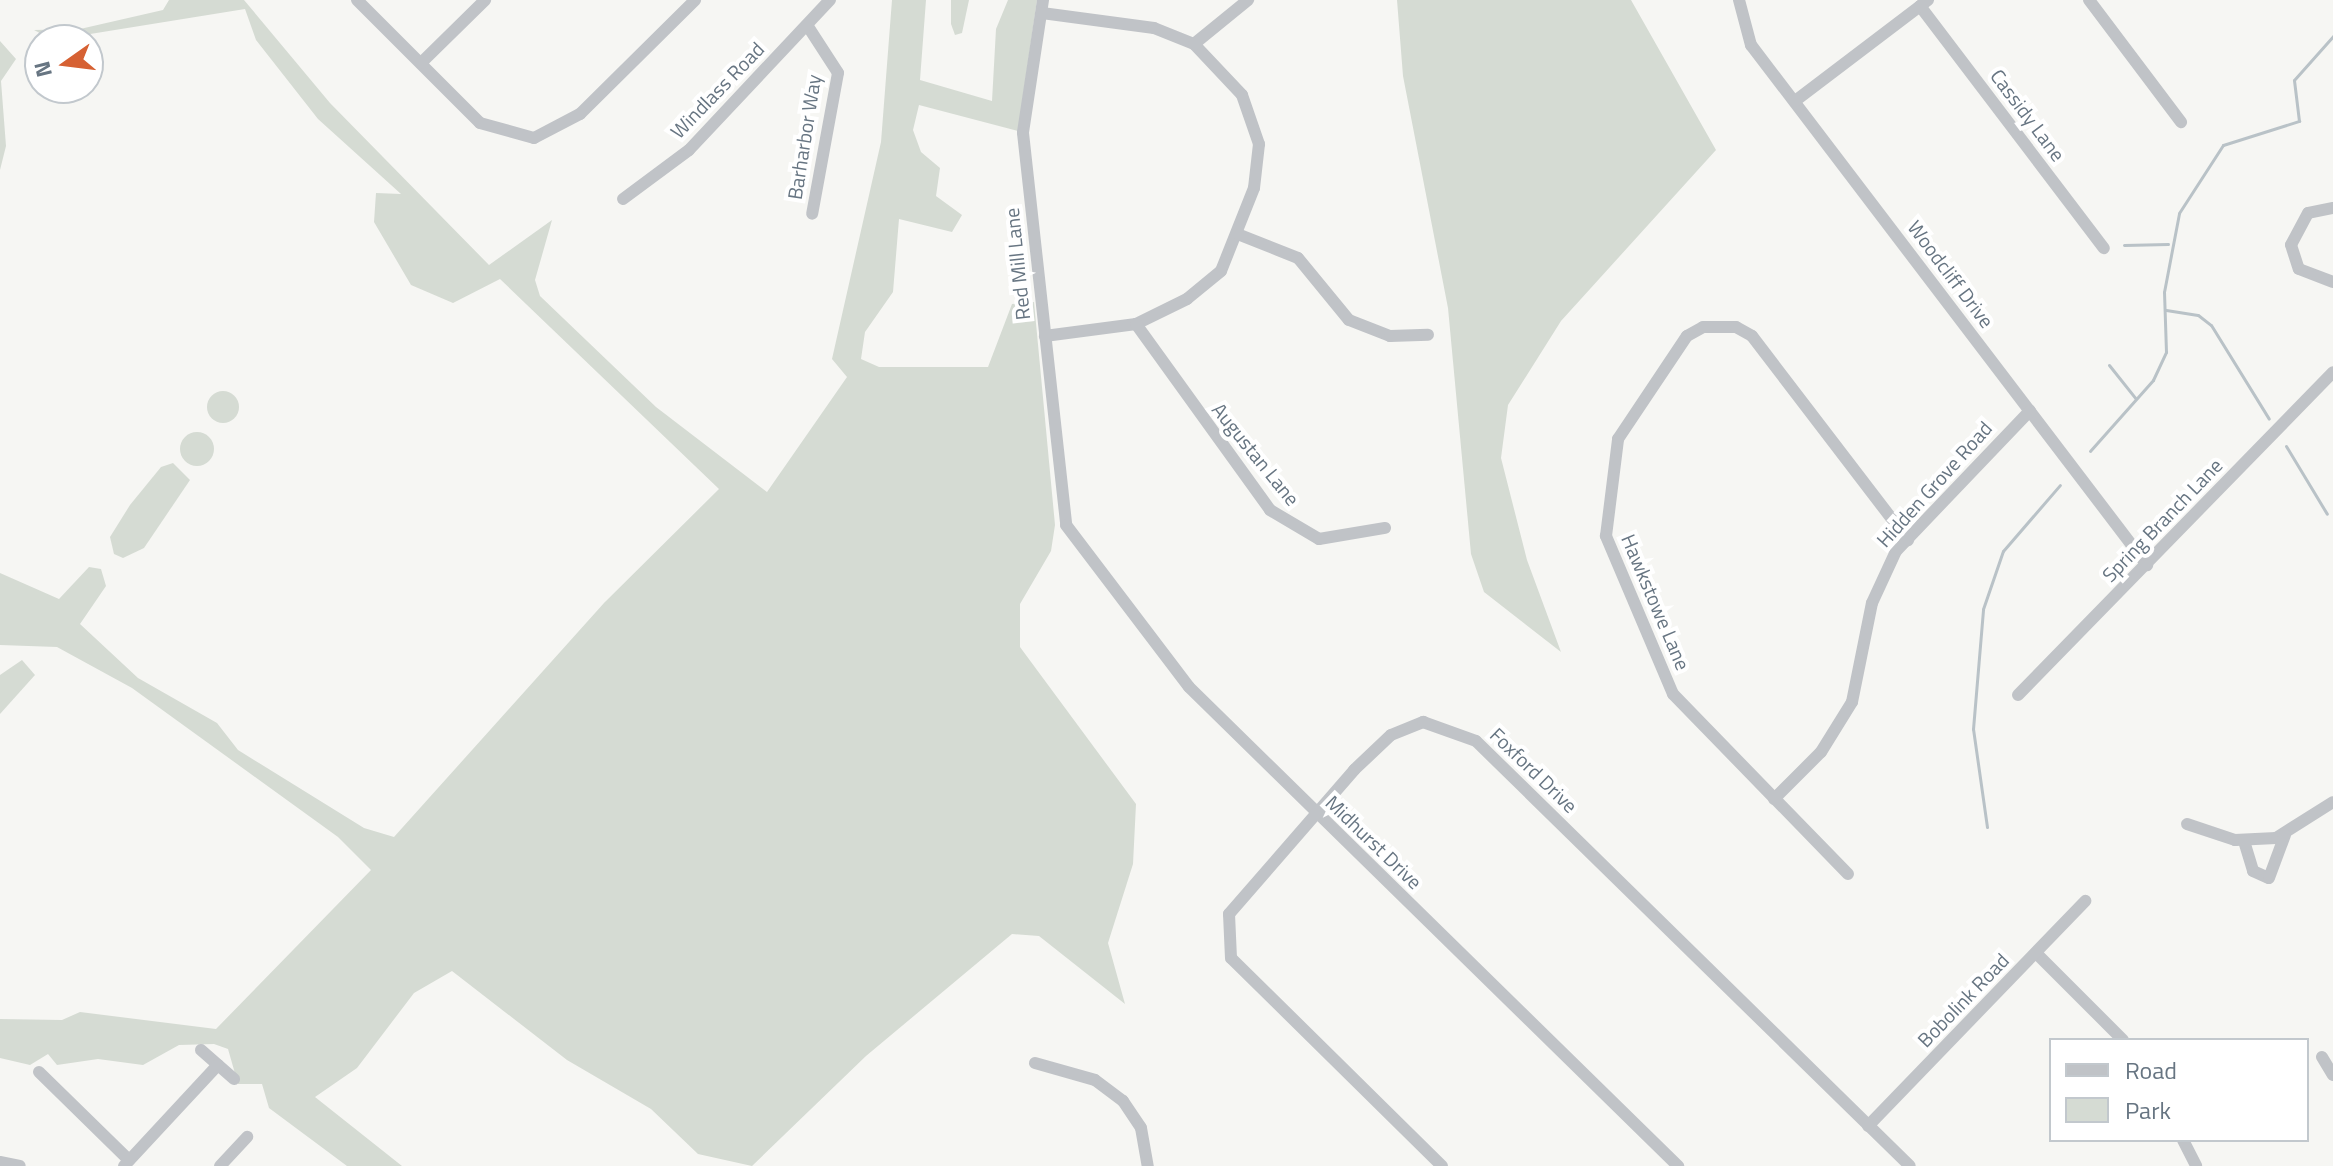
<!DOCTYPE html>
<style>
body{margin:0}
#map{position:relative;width:2333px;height:1166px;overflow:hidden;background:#f6f6f3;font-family:"Titillium Web",sans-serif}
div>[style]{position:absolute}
.green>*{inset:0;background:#d5dbd3}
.round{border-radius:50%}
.stream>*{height:3px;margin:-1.5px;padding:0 1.5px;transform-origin:1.5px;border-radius:1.5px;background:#b9c2c7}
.minor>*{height:12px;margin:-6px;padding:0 6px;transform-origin:6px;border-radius:6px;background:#c0c3c7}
span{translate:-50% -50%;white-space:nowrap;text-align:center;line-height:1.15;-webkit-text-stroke:8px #fff;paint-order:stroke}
.street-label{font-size:20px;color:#677582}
.legend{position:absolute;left:2049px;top:1038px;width:260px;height:104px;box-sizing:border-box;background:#fff;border:2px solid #c2c8cd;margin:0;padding:10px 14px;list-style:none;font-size:24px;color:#677582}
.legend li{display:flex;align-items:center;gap:16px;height:40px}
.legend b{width:40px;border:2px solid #c2c8cd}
.north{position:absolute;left:24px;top:24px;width:80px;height:80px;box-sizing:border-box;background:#fff;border:2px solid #c2c8cd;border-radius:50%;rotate:256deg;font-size:22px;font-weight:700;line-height:32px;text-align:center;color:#677582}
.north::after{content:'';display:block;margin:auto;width:28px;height:36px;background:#d66133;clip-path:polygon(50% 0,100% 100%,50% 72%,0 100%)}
</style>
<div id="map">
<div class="green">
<div style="clip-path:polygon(169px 0,244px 0,330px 103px,489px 265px,552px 220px,535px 280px,540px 296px,656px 407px,767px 492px,847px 377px,832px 359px,881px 142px,892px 0,926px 0,920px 80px,992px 101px,996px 29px,1008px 0,1037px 0,1018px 131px,919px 105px,913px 130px,921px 152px,940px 168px,936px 196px,962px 215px,952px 232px,899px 219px,893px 292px,865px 332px,861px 359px,879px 367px,988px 367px,1012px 304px,1034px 302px,1055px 525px,1051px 551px,1020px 604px,1020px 647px,1136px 804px,1133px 864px,1108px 943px,1125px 1004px,1039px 936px,1012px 934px,866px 1056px,752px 1166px,698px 1154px,651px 1109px,567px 1060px,452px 971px,414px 993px,357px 1068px,315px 1097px,402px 1166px,347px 1166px,269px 1108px,262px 1084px,238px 1084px,228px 1049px,214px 1044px,179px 1045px,143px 1065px,98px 1059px,57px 1065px,48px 1054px,30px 1065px,0 1058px,0 1019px,62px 1020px,80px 1012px,216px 1029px,371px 870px,338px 837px,132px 688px,57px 647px,0 645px,0 573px,59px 599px,89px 567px,101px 569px,106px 586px,80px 624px,138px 678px,217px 723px,238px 750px,364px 828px,394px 837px,604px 603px,719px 489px,500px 279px,453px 303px,411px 285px,374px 222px,376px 193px,401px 194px,318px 119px,256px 40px,245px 9px,53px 40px,34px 30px,80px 29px,163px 10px)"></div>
<div style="clip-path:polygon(951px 0,969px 0,962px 33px,955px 35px,951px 24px)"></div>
<div style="clip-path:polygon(1397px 0,1631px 0,1716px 150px,1561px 321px,1508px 405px,1501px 458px,1527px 560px,1561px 652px,1484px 592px,1471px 554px,1448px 308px,1403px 76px)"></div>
<div style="clip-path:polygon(0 41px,16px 59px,1px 81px,6px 146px,0 170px)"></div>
<div class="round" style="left:207px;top:391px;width:32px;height:32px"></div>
<div class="round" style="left:180px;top:432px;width:34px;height:34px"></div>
<div style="clip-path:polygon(173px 463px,190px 480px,144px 548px,123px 558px,114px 554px,110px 537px,130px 505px,161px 467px)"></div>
<div style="clip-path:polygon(22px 660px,35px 675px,0 714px,0 675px)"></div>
</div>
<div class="stream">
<div style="left:2124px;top:245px;width:44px;rotate:-1.3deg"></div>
<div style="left:2166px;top:310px;width:32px;rotate:9deg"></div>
<div style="left:2198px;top:315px;width:16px;rotate:38deg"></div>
<div style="left:2211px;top:325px;width:110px;rotate:58.3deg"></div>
<div style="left:2109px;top:365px;width:43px;rotate:51.5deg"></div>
<div style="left:2286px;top:446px;width:79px;rotate:58.9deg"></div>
<div style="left:2090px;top:451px;width:95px;rotate:-48.4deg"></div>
<div style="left:2153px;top:380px;width:31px;rotate:-65deg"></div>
<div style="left:2166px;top:352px;width:60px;rotate:-91.9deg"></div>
<div style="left:2164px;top:292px;width:80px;rotate:-79.2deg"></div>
<div style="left:2179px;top:213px;width:81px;rotate:-57.1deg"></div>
<div style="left:2223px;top:145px;width:80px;rotate:-17.5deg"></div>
<div style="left:2299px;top:121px;width:41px;rotate:-97deg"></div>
<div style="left:2294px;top:80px;width:59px;rotate:-48.4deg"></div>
<div style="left:1987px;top:827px;width:99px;rotate:-98.1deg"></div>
<div style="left:1973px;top:729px;width:120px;rotate:-85.2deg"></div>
<div style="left:1983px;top:609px;width:61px;rotate:-71deg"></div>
<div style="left:2003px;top:551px;width:87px;rotate:-49.2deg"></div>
</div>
<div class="minor">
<div style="left:357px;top:0;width:174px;rotate:45deg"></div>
<div style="left:480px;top:123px;width:56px;rotate:15.5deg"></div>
<div style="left:534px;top:138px;width:52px;rotate:-27.6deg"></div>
<div style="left:580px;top:114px;width:162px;rotate:-44.7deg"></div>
<div style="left:1043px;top:0;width:134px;rotate:98.6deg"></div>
<div style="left:1023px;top:133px;width:394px;rotate:83.7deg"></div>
<div style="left:1066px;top:525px;width:203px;rotate:52.8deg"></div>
<div style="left:1189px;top:687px;width:685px;rotate:44.41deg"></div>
<div style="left:1739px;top:0;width:47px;rotate:75.1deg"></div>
<div style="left:1751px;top:45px;width:654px;rotate:52.71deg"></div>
<div style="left:2089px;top:0;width:153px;rotate:53deg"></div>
<div style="left:1920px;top:6px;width:304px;rotate:52.8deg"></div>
<div style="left:1042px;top:13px;width:113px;rotate:7.6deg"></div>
<div style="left:1154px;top:28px;width:43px;rotate:21.8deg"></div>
<div style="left:1194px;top:44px;width:70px;rotate:46.7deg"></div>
<div style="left:1242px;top:95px;width:52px;rotate:70.9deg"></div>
<div style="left:1259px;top:144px;width:44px;rotate:96.5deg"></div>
<div style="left:1254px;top:188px;width:89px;rotate:111.7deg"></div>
<div style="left:1221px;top:271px;width:44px;rotate:140.5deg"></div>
<div style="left:1187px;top:299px;width:57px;rotate:153.9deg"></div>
<div style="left:1136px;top:324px;width:92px;rotate:172.5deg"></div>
<div style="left:807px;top:25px;width:57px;rotate:57.1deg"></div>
<div style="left:838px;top:73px;width:143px;rotate:100.4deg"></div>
<div style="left:1194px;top:44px;width:70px;rotate:-39.2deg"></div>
<div style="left:421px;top:63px;width:90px;rotate:-44.5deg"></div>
<div style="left:1795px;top:101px;width:167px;rotate:-37.2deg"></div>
<div style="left:623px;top:199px;width:82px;rotate:-36.6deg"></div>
<div style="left:689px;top:150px;width:206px;rotate:-46.8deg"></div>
<div style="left:2333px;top:208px;width:25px;rotate:169deg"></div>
<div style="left:2308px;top:213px;width:36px;rotate:118deg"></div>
<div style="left:2291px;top:245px;width:25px;rotate:72deg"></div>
<div style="left:2299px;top:269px;width:36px;rotate:21deg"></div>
<div style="left:1240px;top:235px;width:62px;rotate:21.6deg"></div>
<div style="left:1298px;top:258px;width:80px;rotate:50.6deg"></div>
<div style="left:1349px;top:320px;width:44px;rotate:21.3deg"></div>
<div style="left:1390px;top:336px;width:38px;rotate:-2deg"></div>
<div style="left:1136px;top:324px;width:229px;rotate:54.2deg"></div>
<div style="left:1270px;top:510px;width:57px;rotate:30.6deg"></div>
<div style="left:1319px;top:539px;width:67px;rotate:-9.5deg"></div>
<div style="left:2018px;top:695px;width:451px;rotate:-45.7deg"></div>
<div style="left:1774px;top:799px;width:66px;rotate:-45deg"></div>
<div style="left:1821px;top:752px;width:59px;rotate:-58.2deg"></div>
<div style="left:1852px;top:702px;width:101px;rotate:-78.6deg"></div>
<div style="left:1872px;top:603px;width:57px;rotate:-65.2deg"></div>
<div style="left:1896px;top:551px;width:194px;rotate:-46.3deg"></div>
<div style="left:2187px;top:824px;width:51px;rotate:18.4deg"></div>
<div style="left:2235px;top:840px;width:41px;rotate:-2.8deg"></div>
<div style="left:2276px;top:838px;width:67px;rotate:-32.3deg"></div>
<div style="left:2244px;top:841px;width:31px;rotate:73deg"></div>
<div style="left:2253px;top:871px;width:17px;rotate:24deg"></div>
<div style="left:2269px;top:878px;width:46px;rotate:-69.6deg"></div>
<div style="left:1848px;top:874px;width:251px;rotate:-134.2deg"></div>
<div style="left:1673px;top:694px;width:172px;rotate:-113deg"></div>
<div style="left:1606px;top:536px;width:98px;rotate:-82.9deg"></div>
<div style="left:1618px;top:439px;width:124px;rotate:-56.2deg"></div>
<div style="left:1687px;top:336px;width:18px;rotate:-29deg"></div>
<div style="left:1703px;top:327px;width:33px"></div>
<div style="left:1736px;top:327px;width:18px;rotate:29deg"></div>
<div style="left:1752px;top:336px;width:257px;rotate:52.6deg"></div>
<div style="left:2036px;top:953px;width:123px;rotate:45deg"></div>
<div style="left:201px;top:1050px;width:44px;rotate:41.3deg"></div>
<div style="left:2322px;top:1057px;width:21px;rotate:59deg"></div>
<div style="left:1035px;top:1063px;width:62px;rotate:15.8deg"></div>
<div style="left:1095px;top:1080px;width:35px;rotate:37deg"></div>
<div style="left:1123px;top:1101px;width:32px;rotate:56deg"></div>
<div style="left:1141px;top:1128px;width:39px;rotate:80deg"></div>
<div style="left:39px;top:1072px;width:126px;rotate:44.4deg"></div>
<div style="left:1868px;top:1126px;width:313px;rotate:-46deg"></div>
<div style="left:2183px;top:1140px;width:29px;rotate:63deg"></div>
<div style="left:0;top:1162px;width:20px;rotate:11deg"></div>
<div style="left:124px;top:1166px;width:138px;rotate:-47.1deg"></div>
<div style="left:220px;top:1166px;width:40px;rotate:-47deg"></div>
<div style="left:1442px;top:1166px;width:296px;rotate:-135.4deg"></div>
<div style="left:1231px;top:958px;width:44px;rotate:-92.6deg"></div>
<div style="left:1229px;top:914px;width:191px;rotate:-49deg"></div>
<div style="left:1354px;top:770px;width:51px;rotate:-43.4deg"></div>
<div style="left:1391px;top:735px;width:35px;rotate:-22deg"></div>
<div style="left:1423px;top:722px;width:56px;rotate:19.7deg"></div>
<div style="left:1476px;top:741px;width:607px;rotate:44.4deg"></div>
</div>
<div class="street-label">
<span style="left:717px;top:90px;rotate:-46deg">Windlass Road</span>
<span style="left:2028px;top:115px;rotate:53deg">Cassidy Lane</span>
<span style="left:804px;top:137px;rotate:-81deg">Barharbor Way</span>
<span style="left:1017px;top:264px;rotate:-96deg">Red Mill Lane</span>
<span style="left:1951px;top:274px;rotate:53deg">Woodcliff Drive</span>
<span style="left:1256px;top:454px;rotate:51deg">Augustan Lane</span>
<span style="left:1934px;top:484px;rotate:-48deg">Hidden Grove Road</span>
<span style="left:2162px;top:520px;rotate:-46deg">Spring Branch Lane</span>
<span style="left:1656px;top:602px;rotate:67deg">Hawkstowe Lane</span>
<span style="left:1534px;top:770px;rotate:44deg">Foxford Drive</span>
<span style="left:1374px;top:842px;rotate:44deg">Midhurst Drive</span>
<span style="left:1963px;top:1000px;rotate:-46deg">Bobolink Road</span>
</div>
<ul class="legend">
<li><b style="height:10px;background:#c0c3c7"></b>Road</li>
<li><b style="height:22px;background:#d5dbd3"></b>Park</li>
</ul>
<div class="north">N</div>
</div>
